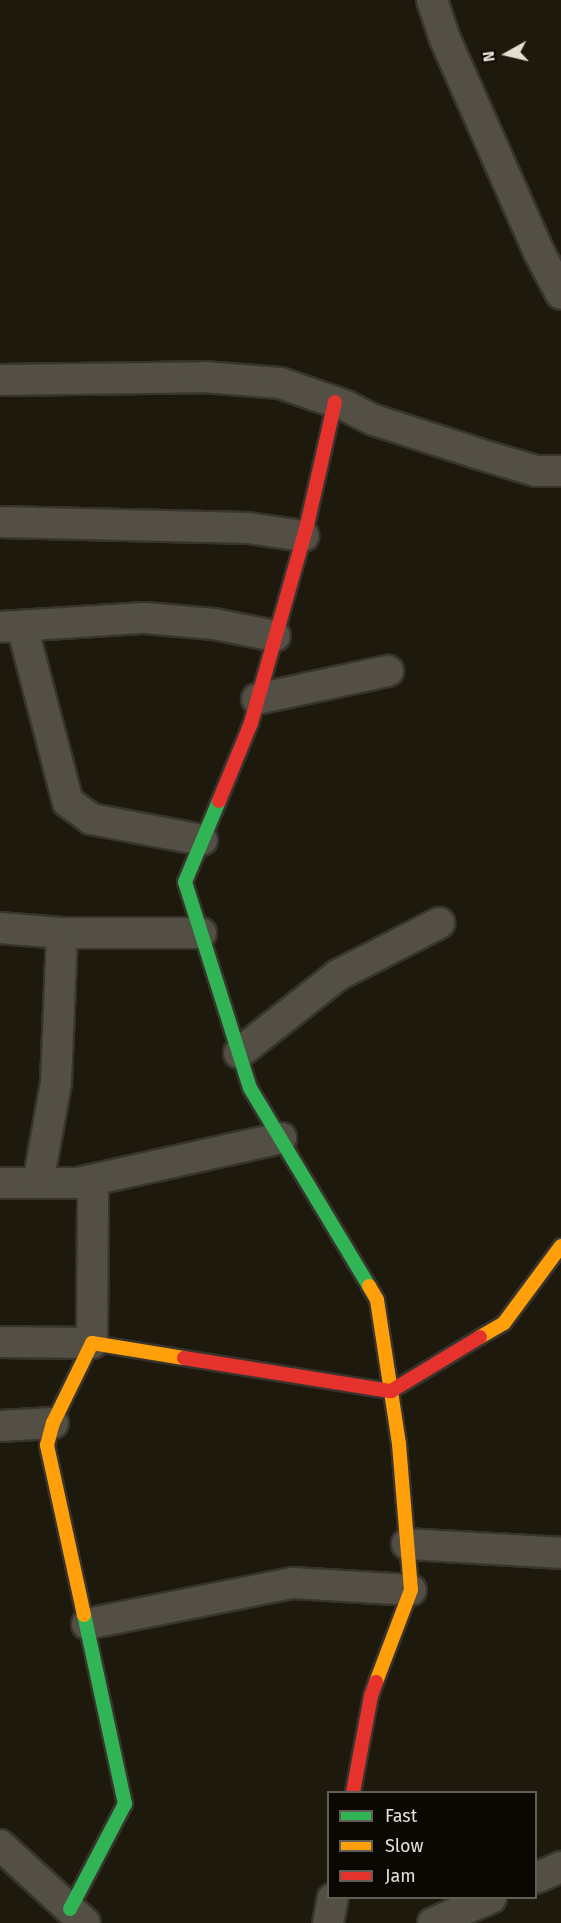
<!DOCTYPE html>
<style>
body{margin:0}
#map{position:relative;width:561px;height:1923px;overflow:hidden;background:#1e190d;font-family:"Fira Sans",sans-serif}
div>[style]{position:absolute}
.roads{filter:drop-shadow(2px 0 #38342d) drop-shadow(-2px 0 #38342d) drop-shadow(0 2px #38342d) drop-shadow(0 -2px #38342d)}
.street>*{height:30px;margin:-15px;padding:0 15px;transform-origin:15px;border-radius:15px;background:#534f45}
.fast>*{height:14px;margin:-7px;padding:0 7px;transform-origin:7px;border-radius:7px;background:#30b455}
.slow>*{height:14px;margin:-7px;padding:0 7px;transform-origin:7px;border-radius:7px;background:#ff9f0a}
.jam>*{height:14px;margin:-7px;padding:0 7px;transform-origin:7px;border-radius:7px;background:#e5322d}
span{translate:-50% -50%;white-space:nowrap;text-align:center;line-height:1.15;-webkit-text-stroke:4.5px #0b0702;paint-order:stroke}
.legend{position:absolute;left:327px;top:1791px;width:210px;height:108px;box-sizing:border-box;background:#0b0702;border:2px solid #625d55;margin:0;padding:8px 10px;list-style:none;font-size:18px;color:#e5dfd1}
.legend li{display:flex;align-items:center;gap:12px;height:30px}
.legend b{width:30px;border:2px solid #625d55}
.north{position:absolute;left:477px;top:24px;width:60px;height:60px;-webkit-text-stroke:4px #0b0702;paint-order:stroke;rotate:262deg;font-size:16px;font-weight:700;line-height:24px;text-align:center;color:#e5dfd1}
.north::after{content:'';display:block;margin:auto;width:21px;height:27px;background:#e5dfd1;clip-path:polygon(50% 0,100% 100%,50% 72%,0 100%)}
</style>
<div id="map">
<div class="roads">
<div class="street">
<div style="left:432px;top:0;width:41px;rotate:71.6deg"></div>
<div style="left:445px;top:39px;width:233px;rotate:66.2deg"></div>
<div style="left:539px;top:252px;width:47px;rotate:62.4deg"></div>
<div style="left:0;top:380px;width:204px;rotate:-0.8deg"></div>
<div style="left:204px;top:377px;width:76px;rotate:4.5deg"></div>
<div style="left:280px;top:383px;width:70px;rotate:19.2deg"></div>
<div style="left:346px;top:406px;width:31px;rotate:27deg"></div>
<div style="left:374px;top:420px;width:110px;rotate:17.9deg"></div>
<div style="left:479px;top:454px;width:59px;rotate:16.6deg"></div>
<div style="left:536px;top:471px;width:25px"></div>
<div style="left:0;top:522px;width:248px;rotate:1.4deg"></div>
<div style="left:248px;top:528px;width:56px;rotate:8.3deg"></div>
<div style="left:22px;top:626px;width:182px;rotate:75.4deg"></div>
<div style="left:68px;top:802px;width:29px;rotate:36deg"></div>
<div style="left:91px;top:819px;width:113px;rotate:10.7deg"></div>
<div style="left:0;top:627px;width:145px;rotate:-3.6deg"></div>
<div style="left:145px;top:618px;width:69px;rotate:5deg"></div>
<div style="left:214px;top:624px;width:62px;rotate:11.1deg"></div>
<div style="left:257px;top:699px;width:134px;rotate:-12.1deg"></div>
<div style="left:0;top:928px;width:62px;rotate:4.6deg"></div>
<div style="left:62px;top:933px;width:139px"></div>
<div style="left:239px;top:1053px;width:126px;rotate:-38.2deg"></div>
<div style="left:338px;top:975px;width:114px;rotate:-27.2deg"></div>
<div style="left:0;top:1183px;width:78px"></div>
<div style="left:78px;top:1183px;width:208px;rotate:-12.5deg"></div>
<div style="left:38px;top:1183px;width:102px;rotate:-79.8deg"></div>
<div style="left:56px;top:1083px;width:150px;rotate:-87.7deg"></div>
<div style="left:0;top:1342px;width:92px;rotate:0.6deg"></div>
<div style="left:92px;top:1343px;width:163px;rotate:-89.6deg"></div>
<div style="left:0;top:1426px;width:53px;rotate:-3.2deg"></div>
<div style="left:407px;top:1544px;width:154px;rotate:3.3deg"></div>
<div style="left:87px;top:1624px;width:210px;rotate:-11.3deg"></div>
<div style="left:293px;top:1583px;width:118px;rotate:3.4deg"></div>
<div style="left:0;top:1845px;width:115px;rotate:42.5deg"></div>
<div style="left:536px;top:1878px;width:27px;rotate:-24deg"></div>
<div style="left:328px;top:1923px;width:25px;rotate:-79deg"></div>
<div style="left:433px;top:1923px;width:63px;rotate:-23.3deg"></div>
</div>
<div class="fast">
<div style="left:219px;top:801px;width:88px;rotate:112.8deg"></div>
<div style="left:185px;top:882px;width:216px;rotate:72.5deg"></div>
<div style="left:250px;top:1088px;width:231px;rotate:59deg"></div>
<div style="left:70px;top:1909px;width:119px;rotate:-62.4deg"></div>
<div style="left:125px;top:1804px;width:193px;rotate:-102.2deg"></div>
</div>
<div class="slow">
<div style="left:369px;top:1286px;width:16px;rotate:60deg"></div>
<div style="left:377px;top:1300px;width:146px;rotate:81.3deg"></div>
<div style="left:399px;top:1444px;width:146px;rotate:85.3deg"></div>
<div style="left:411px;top:1590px;width:98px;rotate:110.8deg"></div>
<div style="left:480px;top:1337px;width:28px;rotate:-30deg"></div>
<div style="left:504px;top:1323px;width:96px;rotate:-53.5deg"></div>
<div style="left:84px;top:1615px;width:174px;rotate:-102.3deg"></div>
<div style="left:47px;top:1445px;width:23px;rotate:-75deg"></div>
<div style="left:53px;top:1423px;width:89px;rotate:-64deg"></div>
<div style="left:92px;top:1343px;width:93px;rotate:9.3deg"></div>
</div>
<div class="jam">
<div style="left:219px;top:801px;width:84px;rotate:-67.7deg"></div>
<div style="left:251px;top:723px;width:206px;rotate:-74.2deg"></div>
<div style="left:307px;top:525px;width:126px;rotate:-77.2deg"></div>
<div style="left:184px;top:1358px;width:210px;rotate:9.1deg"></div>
<div style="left:391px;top:1391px;width:104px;rotate:-31.2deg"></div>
<div style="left:353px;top:1792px;width:98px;rotate:-79.4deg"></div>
<div style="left:371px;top:1696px;width:15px;rotate:-70deg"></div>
</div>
</div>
<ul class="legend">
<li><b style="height:8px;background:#30b455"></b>Fast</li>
<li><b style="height:8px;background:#ff9f0a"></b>Slow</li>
<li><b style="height:8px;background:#e5322d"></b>Jam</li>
</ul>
<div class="north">N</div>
</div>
